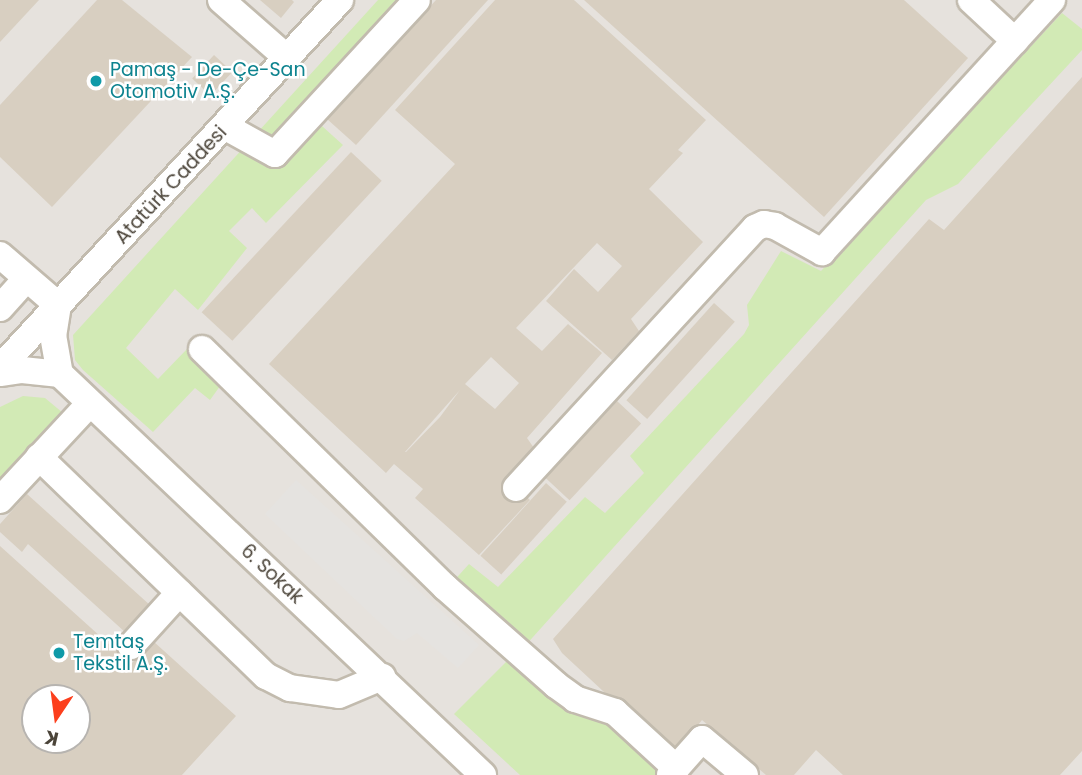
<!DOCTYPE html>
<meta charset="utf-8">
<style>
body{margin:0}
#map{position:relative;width:1082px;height:775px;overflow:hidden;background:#f6f3ec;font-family:Poppins,sans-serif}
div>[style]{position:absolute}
.industrial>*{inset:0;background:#e6e2dd}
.green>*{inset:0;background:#d2eab5}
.parking>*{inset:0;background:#e5e3e0}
.building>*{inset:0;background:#d8cfc1;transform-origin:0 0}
.roads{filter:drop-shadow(2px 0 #c2bbae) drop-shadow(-2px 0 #c2bbae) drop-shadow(0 2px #c2bbae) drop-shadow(0 -2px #c2bbae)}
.minor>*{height:26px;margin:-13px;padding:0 13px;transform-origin:13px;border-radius:13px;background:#fff}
.dots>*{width:19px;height:19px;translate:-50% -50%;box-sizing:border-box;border:4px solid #fff;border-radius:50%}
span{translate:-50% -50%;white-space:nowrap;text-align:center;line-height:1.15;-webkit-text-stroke:5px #fff;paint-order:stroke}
.culture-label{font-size:19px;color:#0d838f}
.left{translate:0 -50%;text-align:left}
.street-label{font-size:19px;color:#4b4439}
.north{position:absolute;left:21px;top:684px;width:70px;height:70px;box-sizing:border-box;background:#fff;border:2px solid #b7b4b0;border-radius:50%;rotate:193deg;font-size:19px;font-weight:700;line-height:28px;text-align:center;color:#4b4439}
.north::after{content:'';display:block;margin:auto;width:24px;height:32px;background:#fc3f1d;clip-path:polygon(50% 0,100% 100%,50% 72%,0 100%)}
</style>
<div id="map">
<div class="industrial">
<div style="clip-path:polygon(evenodd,0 0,1082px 0,1082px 775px,0 775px,0 0,35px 698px,77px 698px,77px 740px,35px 740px,35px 698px)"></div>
</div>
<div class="green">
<div style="clip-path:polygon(378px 0,417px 0,312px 117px,343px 145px,266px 223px,252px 208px,229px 231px,247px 248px,198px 310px,175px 289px,126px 348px,158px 379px,187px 349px,223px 382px,210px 400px,195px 388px,153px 432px,83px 370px,75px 360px,73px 335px)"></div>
<div style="clip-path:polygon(1062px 13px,1082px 29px,1082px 50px,958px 184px,926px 200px,524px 647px,450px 585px,469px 564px,498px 587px,585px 497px,605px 513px,644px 473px,630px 456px,744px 334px,749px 325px,747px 305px,781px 251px,821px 271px)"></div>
<div style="clip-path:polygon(23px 396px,45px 398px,63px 413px,0 482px,0 407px)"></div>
<div style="clip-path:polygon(509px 659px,568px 711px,598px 714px,664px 765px,656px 775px,520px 775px,454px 714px)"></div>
</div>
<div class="parking">
<div style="clip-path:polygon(296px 480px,479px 645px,458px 668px,417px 633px,404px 641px,397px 639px,265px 514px)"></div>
</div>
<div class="building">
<div style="clip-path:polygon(0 0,39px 0,0 42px)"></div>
<div style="clip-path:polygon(97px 0,122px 0,192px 57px,52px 207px,0 157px,0 105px)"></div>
<div style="clip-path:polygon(260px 0,292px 0,294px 2px,281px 18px)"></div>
<div style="clip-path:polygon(436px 0,488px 0,356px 145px,327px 119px)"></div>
<div style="clip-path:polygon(evenodd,495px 0,574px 0,706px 120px,678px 150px,683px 153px,649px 189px,703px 242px,631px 319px,639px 331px,612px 360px,546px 301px,574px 269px,598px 292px,622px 266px,597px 243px,516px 328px,542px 351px,568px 324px,602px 353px,527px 438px,534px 448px,507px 478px,530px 500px,479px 555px,415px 498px,423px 489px,394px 464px,386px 473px,269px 364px,455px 164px,395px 110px,495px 0,491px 357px,519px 383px,495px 409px,465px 384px,491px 357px,495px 0,460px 390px,440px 417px,406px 452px,405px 452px,460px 390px)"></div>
<div style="clip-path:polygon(584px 0,904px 0,968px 58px,824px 217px)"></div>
<div style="left:214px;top:55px;width:25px;height:32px;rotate:43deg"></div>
<div style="clip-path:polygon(1082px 77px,1082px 751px,1060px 775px,843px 775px,816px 750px,794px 775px,766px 775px,702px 720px,673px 756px,562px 653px,553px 639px,929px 219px,944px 230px)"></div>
<div style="left:351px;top:152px;width:42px;height:219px;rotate:43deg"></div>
<div style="left:714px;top:303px;width:28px;height:131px;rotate:42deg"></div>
<div style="left:617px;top:401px;width:33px;height:105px;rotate:43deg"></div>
<div style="left:546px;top:483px;width:28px;height:98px;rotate:42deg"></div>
<div style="clip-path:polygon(27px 494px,151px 606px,126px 633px,28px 544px,22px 552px,0 532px,0 524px)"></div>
<div style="clip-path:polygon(evenodd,0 546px,131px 664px,153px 641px,236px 716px,182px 775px,0 775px,0 546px,35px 698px,77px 698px,77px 740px,35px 740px,35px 698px)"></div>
</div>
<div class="roads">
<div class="minor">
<div style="left:221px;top:0;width:88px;rotate:41.3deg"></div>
<div style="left:971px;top:0;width:60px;rotate:43deg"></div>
<div style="left:226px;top:127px;width:56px;rotate:28.9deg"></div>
<div style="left:275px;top:154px;width:209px;rotate:-47.3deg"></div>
<div style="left:0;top:255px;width:77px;rotate:40.8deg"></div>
<div style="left:58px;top:305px;width:30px;rotate:99deg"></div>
<div style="left:53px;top:335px;width:40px;rotate:80deg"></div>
<div style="left:60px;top:374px;width:38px;rotate:-174deg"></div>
<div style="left:22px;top:370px;width:22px;rotate:172deg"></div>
<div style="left:0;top:308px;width:39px;rotate:-48deg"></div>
<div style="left:202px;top:349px;width:340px;rotate:44.4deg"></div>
<div style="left:445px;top:587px;width:148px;rotate:41.4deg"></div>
<div style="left:556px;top:685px;width:24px;rotate:36deg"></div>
<div style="left:575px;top:699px;width:42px;rotate:18deg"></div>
<div style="left:615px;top:712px;width:83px;rotate:42.6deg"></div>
<div style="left:0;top:368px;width:501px;rotate:-47.26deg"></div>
<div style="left:60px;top:374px;width:583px;rotate:43.47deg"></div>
<div style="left:39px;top:457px;width:315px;rotate:44deg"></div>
<div style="left:266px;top:676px;width:27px;rotate:27deg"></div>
<div style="left:290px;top:688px;width:49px;rotate:8.1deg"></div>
<div style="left:339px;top:695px;width:47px;rotate:-22.7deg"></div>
<div style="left:516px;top:488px;width:353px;rotate:-47.4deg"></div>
<div style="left:755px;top:228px;width:10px;rotate:-24deg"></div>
<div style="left:764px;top:224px;width:11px;rotate:10deg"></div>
<div style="left:775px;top:226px;width:54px;rotate:29deg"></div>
<div style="left:822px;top:252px;width:341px;rotate:-47.6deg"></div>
<div style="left:0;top:500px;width:132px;rotate:-47.1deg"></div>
<div style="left:131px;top:646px;width:72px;rotate:-47.8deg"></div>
<div style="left:670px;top:775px;width:48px;rotate:-48.4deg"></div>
<div style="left:702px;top:739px;width:56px;rotate:39.9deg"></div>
</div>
</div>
<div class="dots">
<div style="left:96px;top:81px;background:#0f9aa8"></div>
<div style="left:59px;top:653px;background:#0f9aa8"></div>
</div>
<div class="culture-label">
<span class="left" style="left:110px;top:81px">Pamaş - De-Çe-San<br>Otomotiv A.Ş.</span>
<span class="left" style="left:73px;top:653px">Temtaş<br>Tekstil A.Ş.</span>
</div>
<div class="street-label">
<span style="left:171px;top:185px;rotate:-47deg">Atatürk Caddesi</span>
<span style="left:272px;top:574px;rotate:43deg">6. Sokak</span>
</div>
<div class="north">K</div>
</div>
